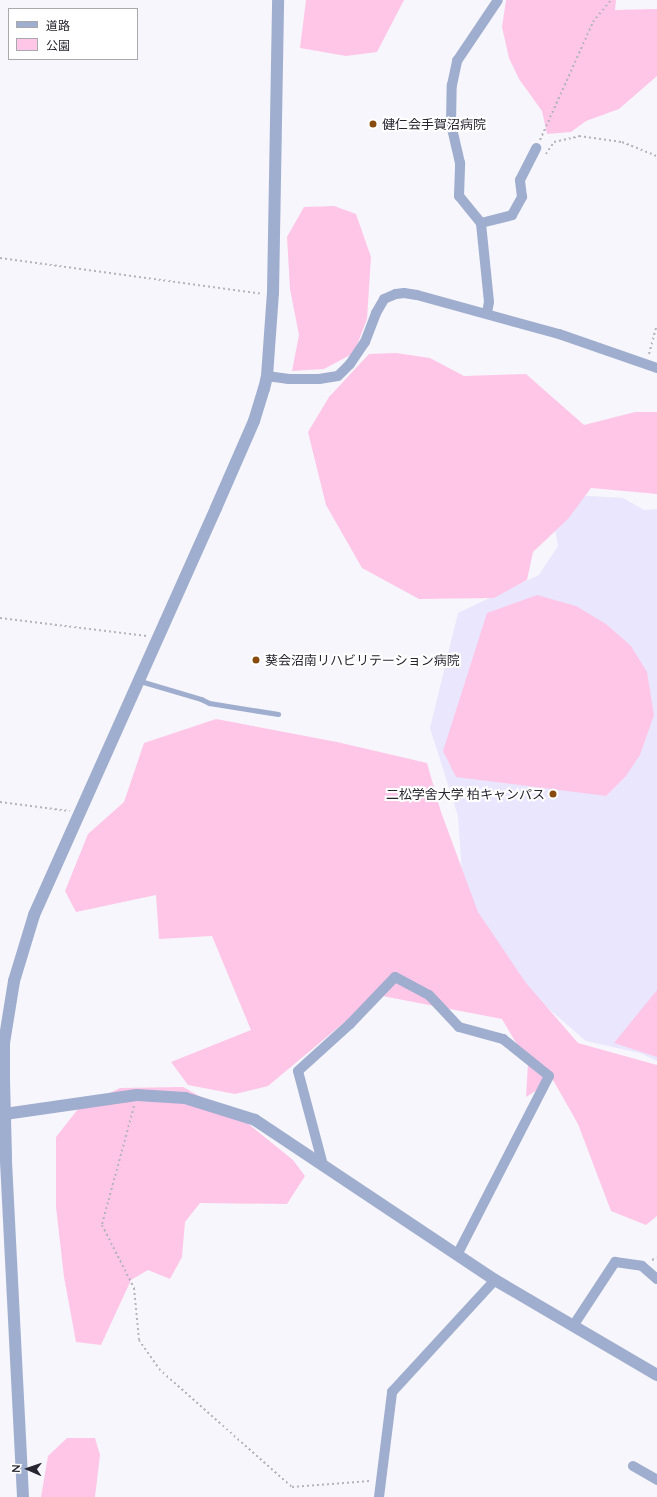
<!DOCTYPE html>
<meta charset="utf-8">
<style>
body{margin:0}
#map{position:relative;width:657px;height:1497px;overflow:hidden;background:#f6f6fc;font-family:Lato,"Noto Sans JP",sans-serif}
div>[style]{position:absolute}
.built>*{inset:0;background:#e9e6fd}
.green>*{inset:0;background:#ffc6e8}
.path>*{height:2px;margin-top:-1px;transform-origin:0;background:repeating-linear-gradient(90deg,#b5b4bc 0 2px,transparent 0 5px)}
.service>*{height:5px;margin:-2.5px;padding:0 2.5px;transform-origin:2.5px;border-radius:2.5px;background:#9fadce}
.minor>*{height:10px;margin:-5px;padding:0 5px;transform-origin:5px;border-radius:5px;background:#9fadce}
.tertiary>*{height:12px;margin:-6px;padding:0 6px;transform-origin:6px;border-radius:6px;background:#9fadce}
.dots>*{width:11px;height:11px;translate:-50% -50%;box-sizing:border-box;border:2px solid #fff;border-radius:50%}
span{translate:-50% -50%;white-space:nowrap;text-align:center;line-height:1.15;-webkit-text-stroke:4px #fff;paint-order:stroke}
.poi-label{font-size:13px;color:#272530}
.left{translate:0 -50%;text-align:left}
.right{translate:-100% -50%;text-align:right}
.legend{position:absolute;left:8px;top:8px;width:130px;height:52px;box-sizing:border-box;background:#fff;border:1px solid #a9a8ac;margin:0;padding:5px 7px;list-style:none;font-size:12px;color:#272530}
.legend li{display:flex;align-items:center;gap:8px;height:20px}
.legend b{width:20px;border:1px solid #a9a8ac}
.north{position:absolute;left:8px;top:1449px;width:40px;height:40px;-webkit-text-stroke:3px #fff;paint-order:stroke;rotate:272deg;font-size:11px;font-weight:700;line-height:16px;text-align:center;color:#272530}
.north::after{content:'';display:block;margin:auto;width:14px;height:18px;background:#272530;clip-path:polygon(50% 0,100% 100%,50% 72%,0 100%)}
</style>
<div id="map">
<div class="built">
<div style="clip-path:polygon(556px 494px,623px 498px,644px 510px,657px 509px,657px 1061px,640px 1053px,586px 1041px,511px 976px,464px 902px,458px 816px,430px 728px,458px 613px,539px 575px,558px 546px,550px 502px)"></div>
</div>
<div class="green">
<div style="clip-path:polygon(306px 0,404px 0,377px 52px,346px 56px,300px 48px)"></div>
<div style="clip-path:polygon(506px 0,616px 0,615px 10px,657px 9px,657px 76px,619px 109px,586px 121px,571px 132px,547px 134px,542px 111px,519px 79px,509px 58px,502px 27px)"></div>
<div style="clip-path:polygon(334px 206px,356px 214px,371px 257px,367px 319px,354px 353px,324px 369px,292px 371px,299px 335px,290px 289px,287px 237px,304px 207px)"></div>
<div style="clip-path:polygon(396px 353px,430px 358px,464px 376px,526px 374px,584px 425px,635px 412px,657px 412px,657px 494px,591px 488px,568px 519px,533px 552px,527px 580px,494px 598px,419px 599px,362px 568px,326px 505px,308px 432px,329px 397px,369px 354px)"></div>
<div style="clip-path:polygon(537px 595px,576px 606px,606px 624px,631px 646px,647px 672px,654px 715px,640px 755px,626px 776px,606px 796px,456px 777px,443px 751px,487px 613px)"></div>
<div style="clip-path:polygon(216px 719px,337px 742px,427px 763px,441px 812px,478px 912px,526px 983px,578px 1043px,657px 1065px,657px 1216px,646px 1225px,611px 1211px,578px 1124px,553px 1080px,526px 1097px,528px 1063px,502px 1019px,377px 995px,268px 1086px,235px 1094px,188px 1085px,171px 1062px,251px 1030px,212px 936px,159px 939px,156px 895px,76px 912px,65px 891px,88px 834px,124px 802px,144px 743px)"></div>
<div style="clip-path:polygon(657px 990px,657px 1057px,614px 1043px)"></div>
<div style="clip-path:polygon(183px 1087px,246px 1122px,293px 1160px,305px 1176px,287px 1204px,200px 1203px,185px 1222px,182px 1257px,170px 1279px,148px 1270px,131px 1280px,101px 1345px,76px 1342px,64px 1277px,56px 1207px,56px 1137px,78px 1109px,120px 1088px)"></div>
<div style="clip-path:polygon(67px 1438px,95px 1438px,100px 1455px,95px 1497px,41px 1497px,48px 1456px)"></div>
</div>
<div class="path">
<div style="left:540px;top:140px;width:129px;rotate:-65.8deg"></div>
<div style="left:593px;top:22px;width:28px;rotate:-51deg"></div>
<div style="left:546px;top:154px;width:14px;rotate:-56deg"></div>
<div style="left:554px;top:142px;width:26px;rotate:-13deg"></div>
<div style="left:579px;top:136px;width:43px;rotate:7.9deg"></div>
<div style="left:622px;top:142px;width:38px;rotate:22deg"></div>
<div style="left:0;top:258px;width:264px;rotate:7.8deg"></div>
<div style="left:649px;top:354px;width:30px;rotate:-75deg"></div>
<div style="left:0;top:618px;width:148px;rotate:7deg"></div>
<div style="left:0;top:802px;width:70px;rotate:7.4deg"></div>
<div style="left:134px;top:1106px;width:123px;rotate:105.1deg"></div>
<div style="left:102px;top:1225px;width:71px;rotate:63.1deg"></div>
<div style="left:134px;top:1288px;width:52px;rotate:84.5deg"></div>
<div style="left:139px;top:1340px;width:35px;rotate:55deg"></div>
<div style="left:159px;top:1369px;width:178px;rotate:41.6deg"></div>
<div style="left:292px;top:1487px;width:78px;rotate:-4.4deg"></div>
<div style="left:652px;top:1260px;width:5px;rotate:-22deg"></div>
</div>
<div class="service">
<div style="left:140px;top:681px;width:64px;rotate:16.4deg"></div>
<div style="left:201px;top:699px;width:9px;rotate:27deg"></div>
<div style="left:209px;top:703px;width:70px;rotate:9.1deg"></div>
</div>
<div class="minor">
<div style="left:481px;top:223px;width:32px;rotate:-14deg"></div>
<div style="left:512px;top:215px;width:21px;rotate:-61deg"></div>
<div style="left:522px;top:197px;width:17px;rotate:-97deg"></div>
<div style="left:520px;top:180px;width:36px;rotate:-63deg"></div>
<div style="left:487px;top:313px;width:11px;rotate:-80deg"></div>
<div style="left:489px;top:302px;width:79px;rotate:-95.8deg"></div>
<div style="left:481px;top:223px;width:35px;rotate:-129deg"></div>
<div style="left:459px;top:196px;width:33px;rotate:-88deg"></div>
<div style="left:460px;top:163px;width:40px;rotate:-103deg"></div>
<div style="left:451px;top:124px;width:39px;rotate:-89deg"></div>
<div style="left:452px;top:85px;width:25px;rotate:-78deg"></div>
<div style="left:457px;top:61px;width:73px;rotate:-56.1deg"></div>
<div style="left:267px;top:376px;width:22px;rotate:8deg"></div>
<div style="left:289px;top:379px;width:30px"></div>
<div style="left:319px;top:379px;width:19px;rotate:-9deg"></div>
<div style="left:338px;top:376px;width:17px;rotate:-45deg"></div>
<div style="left:350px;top:364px;width:27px;rotate:-56deg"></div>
<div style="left:365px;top:342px;width:31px;rotate:-69deg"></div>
<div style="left:376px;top:313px;width:16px;rotate:-60deg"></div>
<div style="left:384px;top:299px;width:13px;rotate:-23deg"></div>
<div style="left:396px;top:294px;width:8px;rotate:-7deg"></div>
<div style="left:404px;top:293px;width:13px;rotate:9deg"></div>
<div style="left:417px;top:295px;width:147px;rotate:15.4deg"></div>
<div style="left:559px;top:334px;width:104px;rotate:19.1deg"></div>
<div style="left:323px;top:1165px;width:97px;rotate:-104.9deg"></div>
<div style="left:298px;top:1071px;width:70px;rotate:-42.1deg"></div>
<div style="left:350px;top:1024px;width:65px;rotate:-46.2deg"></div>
<div style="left:395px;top:977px;width:38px;rotate:28deg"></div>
<div style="left:429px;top:995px;width:44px;rotate:46.8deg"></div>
<div style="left:459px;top:1027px;width:46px;rotate:15.3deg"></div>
<div style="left:503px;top:1039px;width:59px;rotate:38.8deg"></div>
<div style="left:549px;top:1076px;width:201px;rotate:117.2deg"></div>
<div style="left:573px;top:1326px;width:77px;rotate:-56.7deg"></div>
<div style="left:615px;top:1262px;width:27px;rotate:8deg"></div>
<div style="left:642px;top:1266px;width:20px;rotate:41deg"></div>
<div style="left:633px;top:1466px;width:28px;rotate:30deg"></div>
<div style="left:379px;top:1497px;width:106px;rotate:-82.9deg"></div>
<div style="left:392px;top:1392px;width:152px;rotate:-47.4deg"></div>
</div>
<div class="tertiary">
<div style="left:5px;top:1114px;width:133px;rotate:-8.2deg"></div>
<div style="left:137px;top:1095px;width:48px;rotate:3.6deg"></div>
<div style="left:185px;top:1098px;width:73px;rotate:17.4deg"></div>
<div style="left:255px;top:1120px;width:288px;rotate:33.7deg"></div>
<div style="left:495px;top:1280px;width:188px;rotate:30.4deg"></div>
<div style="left:23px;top:1497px;width:340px;rotate:-92.9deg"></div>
<div style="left:6px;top:1157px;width:79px;rotate:-91.5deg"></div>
<div style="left:4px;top:1078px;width:35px;rotate:-90deg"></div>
<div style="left:4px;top:1043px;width:63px;rotate:-80.8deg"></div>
<div style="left:14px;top:981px;width:69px;rotate:-73.1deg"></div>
<div style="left:34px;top:915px;width:446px;rotate:-65.9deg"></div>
<div style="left:216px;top:508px;width:95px;rotate:-66.4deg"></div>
<div style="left:254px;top:421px;width:34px;rotate:-73deg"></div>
<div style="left:264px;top:389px;width:13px;rotate:-77deg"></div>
<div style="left:267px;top:376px;width:83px;rotate:-85.9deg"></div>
<div style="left:273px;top:293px;width:293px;rotate:-89deg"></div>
</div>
<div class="dots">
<div style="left:373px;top:124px;background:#894b0d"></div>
<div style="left:256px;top:660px;background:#894b0d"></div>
<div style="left:553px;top:794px;background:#894b0d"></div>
</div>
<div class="poi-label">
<span class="left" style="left:382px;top:124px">健仁会手賀沼病院</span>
<span class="left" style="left:265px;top:660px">葵会沼南リハビリテーション病院</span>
<span class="right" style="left:545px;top:794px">二松学舍大学 柏キャンパス</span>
</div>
<ul class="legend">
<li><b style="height:5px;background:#9fadce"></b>道路</li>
<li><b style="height:11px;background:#ffc6e8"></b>公園</li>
</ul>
<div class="north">N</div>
</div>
